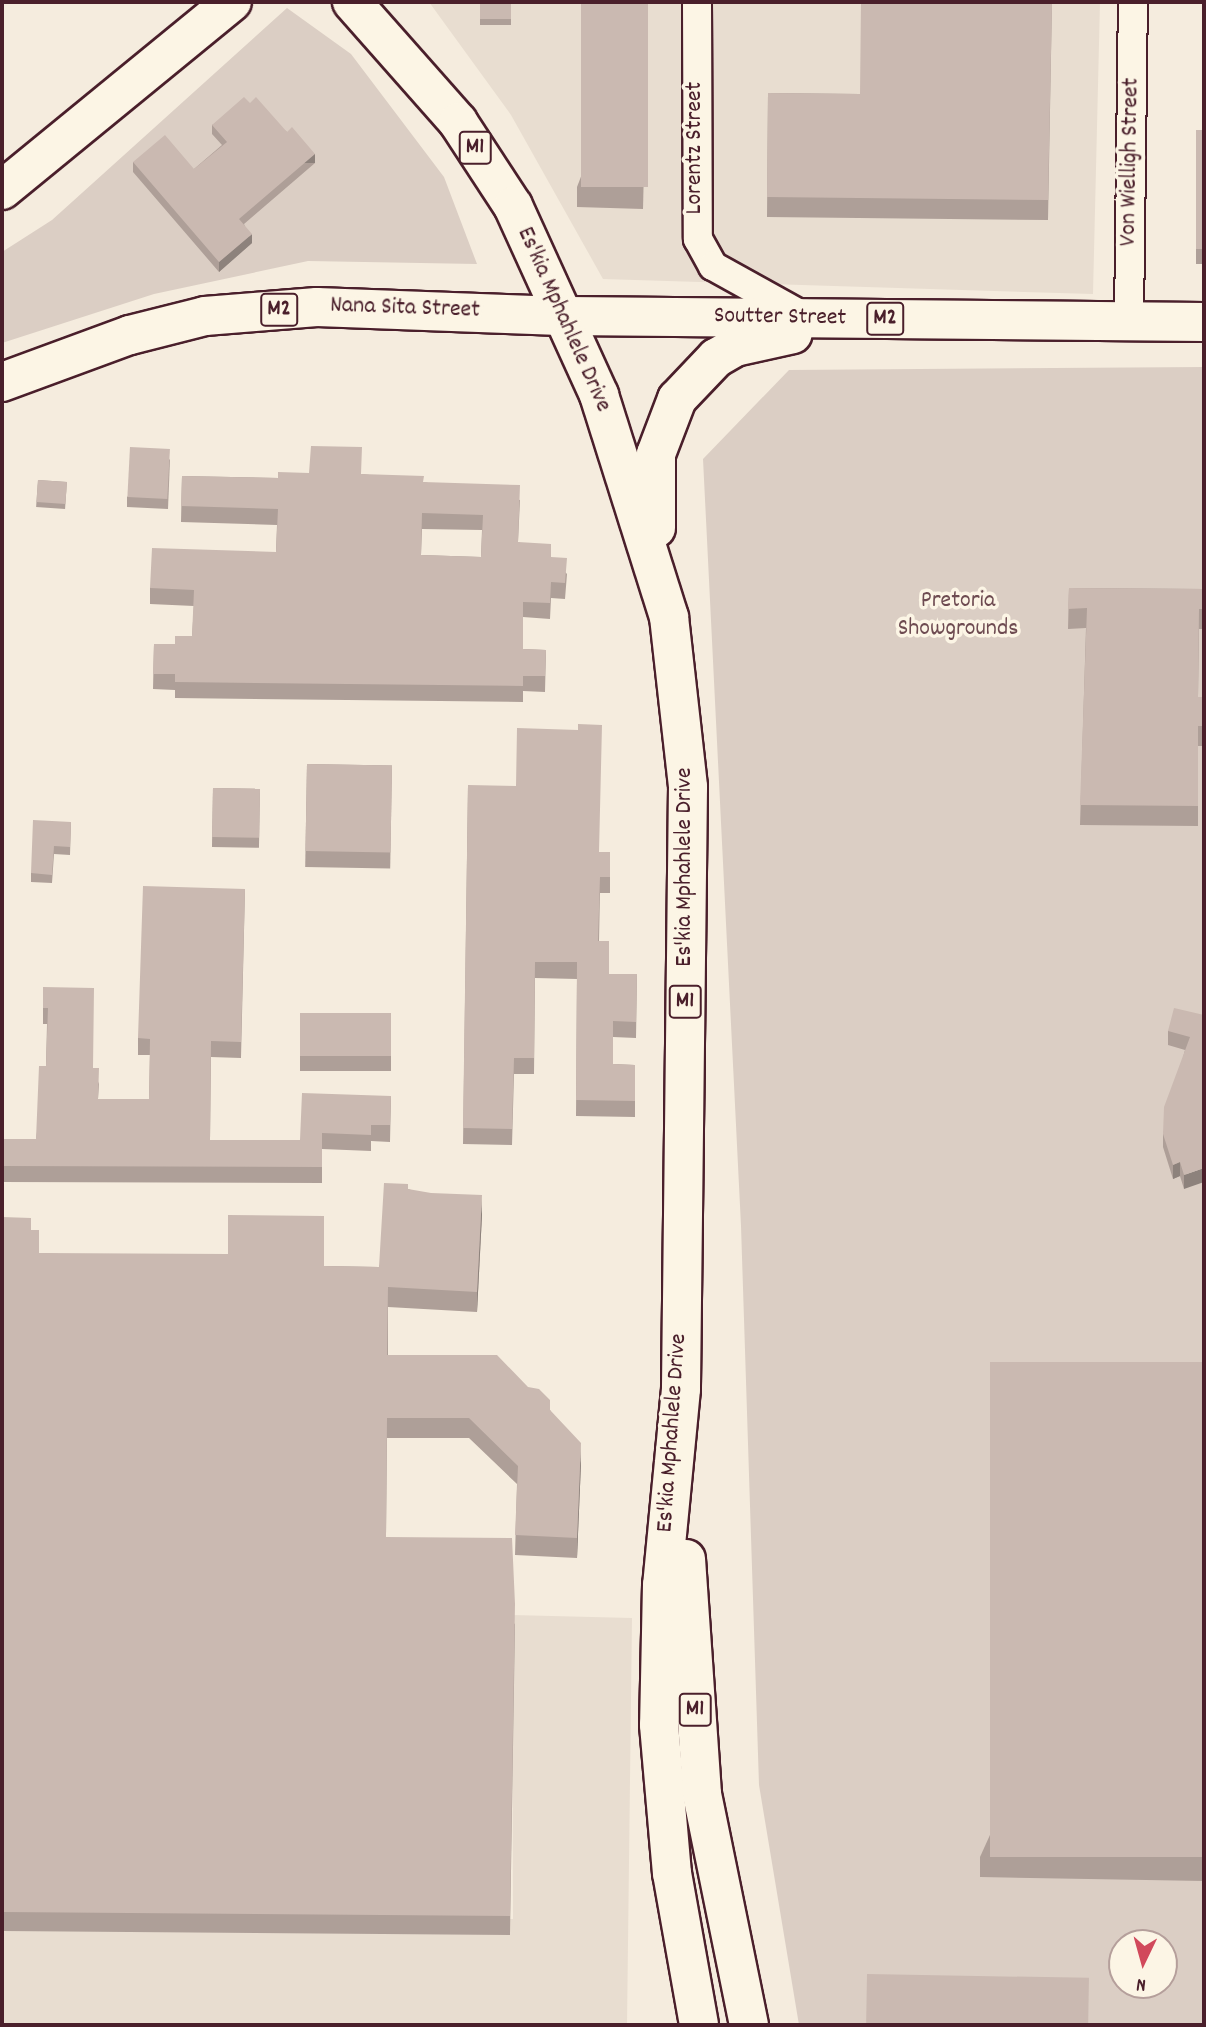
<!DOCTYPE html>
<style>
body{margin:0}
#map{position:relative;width:1206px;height:2027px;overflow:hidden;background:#f5ecde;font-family:Dekko,sans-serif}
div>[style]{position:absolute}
.built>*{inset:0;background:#e8ddd0}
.green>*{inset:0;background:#dbcec4}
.roads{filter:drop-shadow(2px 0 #4a1f2b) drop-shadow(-2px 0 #4a1f2b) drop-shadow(0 2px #4a1f2b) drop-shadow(0 -2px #4a1f2b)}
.street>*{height:28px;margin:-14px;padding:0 14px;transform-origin:14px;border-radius:14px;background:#fcf5e5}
.primary>*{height:38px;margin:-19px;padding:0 19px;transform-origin:19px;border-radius:19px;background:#fcf5e5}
.wall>*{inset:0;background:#ae9f98;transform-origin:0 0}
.shaded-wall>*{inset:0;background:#8d827c;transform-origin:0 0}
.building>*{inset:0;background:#cab9b1;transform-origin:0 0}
span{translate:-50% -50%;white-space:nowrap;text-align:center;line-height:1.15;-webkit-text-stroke:7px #fcf5e5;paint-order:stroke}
.shield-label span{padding:2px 5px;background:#fcf5e5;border:2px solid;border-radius:5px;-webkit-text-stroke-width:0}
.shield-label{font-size:23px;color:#4a1f2b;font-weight:700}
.street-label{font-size:24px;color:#4a1f2b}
.park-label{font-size:24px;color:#6e4b51}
.frame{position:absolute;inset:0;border:4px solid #4a1f2b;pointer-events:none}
.north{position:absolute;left:1108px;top:1929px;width:70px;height:70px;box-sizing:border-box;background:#fcf5e5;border:2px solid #b59f9b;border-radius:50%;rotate:185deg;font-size:19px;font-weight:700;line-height:28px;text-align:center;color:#4a1f2b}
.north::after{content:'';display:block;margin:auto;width:24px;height:32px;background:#d1495b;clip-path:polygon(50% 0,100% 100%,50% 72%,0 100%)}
</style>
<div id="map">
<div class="built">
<div style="clip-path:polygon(429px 2px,1100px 2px,1093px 294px,603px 279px,511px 115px)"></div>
<div style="clip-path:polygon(512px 1615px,632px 1618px,627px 2025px,2px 2025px,2px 1931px,513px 1919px)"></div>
</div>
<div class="green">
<div style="clip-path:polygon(287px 8px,351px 54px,444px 177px,477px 264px,308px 261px,154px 294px,2px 343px,2px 252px,52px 220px)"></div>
<div style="clip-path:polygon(evenodd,1204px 367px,1204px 2025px,799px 2025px,759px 1785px,741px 1226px,703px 459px,789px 370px,1204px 367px,1122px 1943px,1164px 1943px,1164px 1985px,1122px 1985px,1122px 1943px)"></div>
</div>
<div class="roads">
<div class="street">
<div style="left:697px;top:2px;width:237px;rotate:89.8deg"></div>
<div style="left:698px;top:239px;width:31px;rotate:61deg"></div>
<div style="left:713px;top:266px;width:105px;rotate:29deg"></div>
<div style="left:1129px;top:321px;width:319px;rotate:-89.3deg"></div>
</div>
<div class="primary">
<div style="left:352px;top:2px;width:160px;rotate:48.5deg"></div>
<div style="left:458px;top:122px;width:100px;rotate:56.8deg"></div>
<div style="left:513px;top:206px;width:208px;rotate:65.5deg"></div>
<div style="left:599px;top:395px;width:233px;rotate:72.5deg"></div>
<div style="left:669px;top:617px;width:171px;rotate:83.6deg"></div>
<div style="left:688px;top:787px;width:602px;rotate:90.67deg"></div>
<div style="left:681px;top:1389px;width:197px;rotate:95.5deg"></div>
<div style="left:662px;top:1585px;width:140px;rotate:91.2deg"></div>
<div style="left:659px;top:1725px;width:149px;rotate:85deg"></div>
<div style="left:672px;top:1873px;width:154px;rotate:79.9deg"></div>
<div style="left:2px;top:190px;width:297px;rotate:-39.3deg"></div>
<div style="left:2px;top:382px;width:136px;rotate:-20.2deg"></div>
<div style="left:130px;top:335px;width:77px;rotate:-14.2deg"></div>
<div style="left:205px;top:316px;width:112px;rotate:-4.6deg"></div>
<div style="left:317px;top:307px;width:250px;rotate:2.1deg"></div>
<div style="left:567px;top:316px;width:637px;rotate:0.54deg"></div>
<div style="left:656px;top:528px;width:74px;rotate:-90deg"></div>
<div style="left:656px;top:454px;width:59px;rotate:-69.1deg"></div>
<div style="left:677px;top:399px;width:57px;rotate:-46.4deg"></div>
<div style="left:716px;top:358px;width:22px;rotate:-30deg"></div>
<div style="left:735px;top:347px;width:59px;rotate:-12.6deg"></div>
<div style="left:686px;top:1559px;width:236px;rotate:86.1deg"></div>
<div style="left:702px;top:1794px;width:236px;rotate:78.5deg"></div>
</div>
</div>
<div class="wall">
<div style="left:480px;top:2px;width:31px;height:23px"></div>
<div style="clip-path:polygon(648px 2px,643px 209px,577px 207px,577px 187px)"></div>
<div style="clip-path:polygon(1052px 2px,1048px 220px,767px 217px,768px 93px,860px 94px)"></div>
<div style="clip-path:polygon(250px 103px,287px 132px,315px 163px,244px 224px,252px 243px,219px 272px,133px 172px,133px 162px,194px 169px,222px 145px,212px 134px,212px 125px)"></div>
<div style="left:1196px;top:130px;width:8px;height:134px"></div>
<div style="clip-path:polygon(170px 459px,168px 509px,127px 507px,127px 497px)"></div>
<div style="clip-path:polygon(evenodd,362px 474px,423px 482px,520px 500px,518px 542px,551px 557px,567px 574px,565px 599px,551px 598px,550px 619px,523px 617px,523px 649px,546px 650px,545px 692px,523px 691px,523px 702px,175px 698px,175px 690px,153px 689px,154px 644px,175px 644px,192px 636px,194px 606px,150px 604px,150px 588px,276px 552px,277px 525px,181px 522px,182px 476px,278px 478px,362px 474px,422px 529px,482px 530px,481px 557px,421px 555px,422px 529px)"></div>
<div style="left:38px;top:480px;width:29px;height:27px;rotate:4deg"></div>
<div style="clip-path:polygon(1069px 588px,1204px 589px,1204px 629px,1199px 629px,1198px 697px,1204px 697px,1204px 746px,1198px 746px,1198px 826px,1080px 825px,1086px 628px,1068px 629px)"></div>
<div style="left:307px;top:764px;width:85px;height:103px;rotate:1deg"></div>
<div style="clip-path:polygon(468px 785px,599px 852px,610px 852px,610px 893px,600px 893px,599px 941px,609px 974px,637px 974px,636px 1038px,613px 1037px,613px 1064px,635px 1065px,635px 1117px,576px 1116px,577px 979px,535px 978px,534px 1074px,514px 1074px,512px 1145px,463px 1144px)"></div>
<div style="left:213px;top:788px;width:47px;height:59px;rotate:1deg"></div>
<div style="clip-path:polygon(71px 822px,70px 855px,54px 854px,52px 883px,31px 882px,31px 873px)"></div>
<div style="clip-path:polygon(245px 889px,241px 1058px,211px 1057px,210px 1140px,300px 1140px,391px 1096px,390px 1142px,371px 1141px,371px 1151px,322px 1149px,322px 1183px,2px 1182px,2px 1139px,36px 1139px,46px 1066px,47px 1024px,43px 1024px,43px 987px,93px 1068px,99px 1084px,98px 1099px,149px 1099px,150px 1055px,138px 1055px,138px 1038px)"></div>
<div style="left:300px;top:1013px;width:91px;height:58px"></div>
<div style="clip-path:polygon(1204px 1015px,1184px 1189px,1180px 1176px,1173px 1179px,1163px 1147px,1163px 1134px,1185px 1050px,1168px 1045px,1168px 1031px)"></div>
<div style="clip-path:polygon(408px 1189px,482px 1215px,477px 1312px,388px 1307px,388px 1355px,550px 1410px,581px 1463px,577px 1558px,515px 1555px,517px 1484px,469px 1438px,387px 1438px,386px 1537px,515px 1624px,510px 1935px,2px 1931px,2px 1217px,31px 1230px,39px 1253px,324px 1266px,379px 1267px)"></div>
<div style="clip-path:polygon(1204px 1362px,1204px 1881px,980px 1877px,980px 1857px)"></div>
</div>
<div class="shaded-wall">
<div style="left:315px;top:154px;width:9px;height:100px;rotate:90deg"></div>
<div style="clip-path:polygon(252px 234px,252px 243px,219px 272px,219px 262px)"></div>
<div style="clip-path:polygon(1180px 1162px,1180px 1176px,1173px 1179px,1173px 1165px)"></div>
<div style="clip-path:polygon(1204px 1168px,1204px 1182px,1184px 1189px,1184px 1175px)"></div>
<div style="clip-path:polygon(482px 1195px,482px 1215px,477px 1312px,477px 1292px)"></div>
<div style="clip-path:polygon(581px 1443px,581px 1463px,577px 1558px,577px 1538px)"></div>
</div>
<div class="building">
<div style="left:480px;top:2px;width:31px;height:17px"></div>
<div style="left:581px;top:2px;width:67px;height:185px"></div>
<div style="clip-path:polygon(861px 2px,1052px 2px,1048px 200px,767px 197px,768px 93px,860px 94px)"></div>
<div style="clip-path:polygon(244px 97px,250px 103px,256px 97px,287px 132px,292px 127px,315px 154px,239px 219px,252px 234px,219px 262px,133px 162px,165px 135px,194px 169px,227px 142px,212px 125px)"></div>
<div style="left:1196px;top:130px;width:8px;height:119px"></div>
<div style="clip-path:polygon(evenodd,311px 446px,362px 447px,361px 474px,424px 476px,423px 482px,520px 485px,518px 542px,551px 544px,551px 557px,567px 558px,565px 583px,551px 582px,550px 603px,523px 602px,523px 649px,546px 650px,545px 676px,523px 676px,523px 686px,175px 682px,175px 674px,153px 674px,154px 644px,175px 644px,175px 636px,192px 636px,194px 590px,150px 588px,152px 548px,276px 552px,278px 509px,181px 506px,182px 476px,278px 478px,278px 472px,309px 473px,311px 446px,422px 513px,483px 515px,481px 557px,421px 555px,422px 513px)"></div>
<div style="left:130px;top:447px;width:40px;height:50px;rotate:3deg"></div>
<div style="left:38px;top:480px;width:29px;height:22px;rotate:4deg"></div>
<div style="clip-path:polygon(1069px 588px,1204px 589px,1204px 609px,1199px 609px,1198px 697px,1204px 697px,1204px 726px,1198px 726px,1198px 806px,1080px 805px,1087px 608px,1068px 609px)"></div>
<div style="clip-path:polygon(578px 724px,602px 725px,599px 852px,610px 852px,610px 877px,600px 877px,598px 941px,609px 941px,609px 974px,637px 974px,636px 1022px,613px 1021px,613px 1064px,635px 1065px,635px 1101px,576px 1100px,577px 962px,535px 962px,534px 1058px,514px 1058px,512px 1129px,463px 1128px,468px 785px,516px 786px,517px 728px,578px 730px)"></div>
<div style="left:307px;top:764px;width:85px;height:87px;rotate:1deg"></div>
<div style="left:213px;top:788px;width:47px;height:49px;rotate:1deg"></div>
<div style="clip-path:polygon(33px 820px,71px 822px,70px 847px,54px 846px,52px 875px,31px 873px)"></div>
<div style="clip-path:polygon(143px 886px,245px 889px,241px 1042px,211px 1041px,210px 1140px,300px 1140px,302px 1093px,391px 1096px,390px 1125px,371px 1125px,371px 1135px,322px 1133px,322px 1167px,2px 1166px,2px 1139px,36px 1139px,39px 1066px,46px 1066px,48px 1008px,43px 1008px,43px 987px,94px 988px,93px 1068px,99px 1068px,98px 1099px,149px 1099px,150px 1039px,138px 1038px)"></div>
<div style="clip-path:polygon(1174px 1008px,1204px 1015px,1204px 1168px,1184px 1175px,1180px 1162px,1173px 1165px,1163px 1134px,1164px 1107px,1190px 1037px,1168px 1031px)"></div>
<div style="left:300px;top:1013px;width:91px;height:43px"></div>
<div style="clip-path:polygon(384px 1183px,408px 1184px,408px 1189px,431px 1193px,482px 1195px,477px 1292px,388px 1287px,387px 1355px,497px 1355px,528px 1387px,539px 1389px,550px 1400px,550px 1410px,581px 1443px,577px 1538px,515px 1535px,518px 1466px,469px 1418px,387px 1418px,386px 1537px,512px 1538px,515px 1604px,510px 1916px,2px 1912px,2px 1217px,31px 1218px,31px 1230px,39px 1230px,39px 1253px,228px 1254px,228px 1215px,324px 1216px,324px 1266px,379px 1267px)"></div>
<div style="left:990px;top:1362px;width:214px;height:495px"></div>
<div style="left:867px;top:1974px;width:222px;height:51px;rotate:1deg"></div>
</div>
<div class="shield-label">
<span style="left:475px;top:148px">M1</span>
<span style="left:279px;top:310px">M2</span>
<span style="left:885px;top:319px">M2</span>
<span style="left:685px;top:1002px">M1</span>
<span style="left:695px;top:1710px">M1</span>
</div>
<div class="street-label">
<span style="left:696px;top:148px;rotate:-90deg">Lorentz Street</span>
<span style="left:1131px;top:162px;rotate:-89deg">Von Wielligh Street</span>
<span style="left:405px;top:309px;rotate:2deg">Nana Sita Street</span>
<span style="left:780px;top:318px;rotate:1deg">Soutter Street</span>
<span style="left:563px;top:320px;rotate:66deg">Es'kia Mphahlele Drive</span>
<span style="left:686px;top:867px;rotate:-90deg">Es'kia Mphahlele Drive</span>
<span style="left:673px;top:1433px;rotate:-86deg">Es'kia Mphahlele Drive</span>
</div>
<div class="park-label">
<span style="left:958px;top:616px">Pretoria<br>Showgrounds</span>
</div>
<div class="frame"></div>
<div class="north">N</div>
</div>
